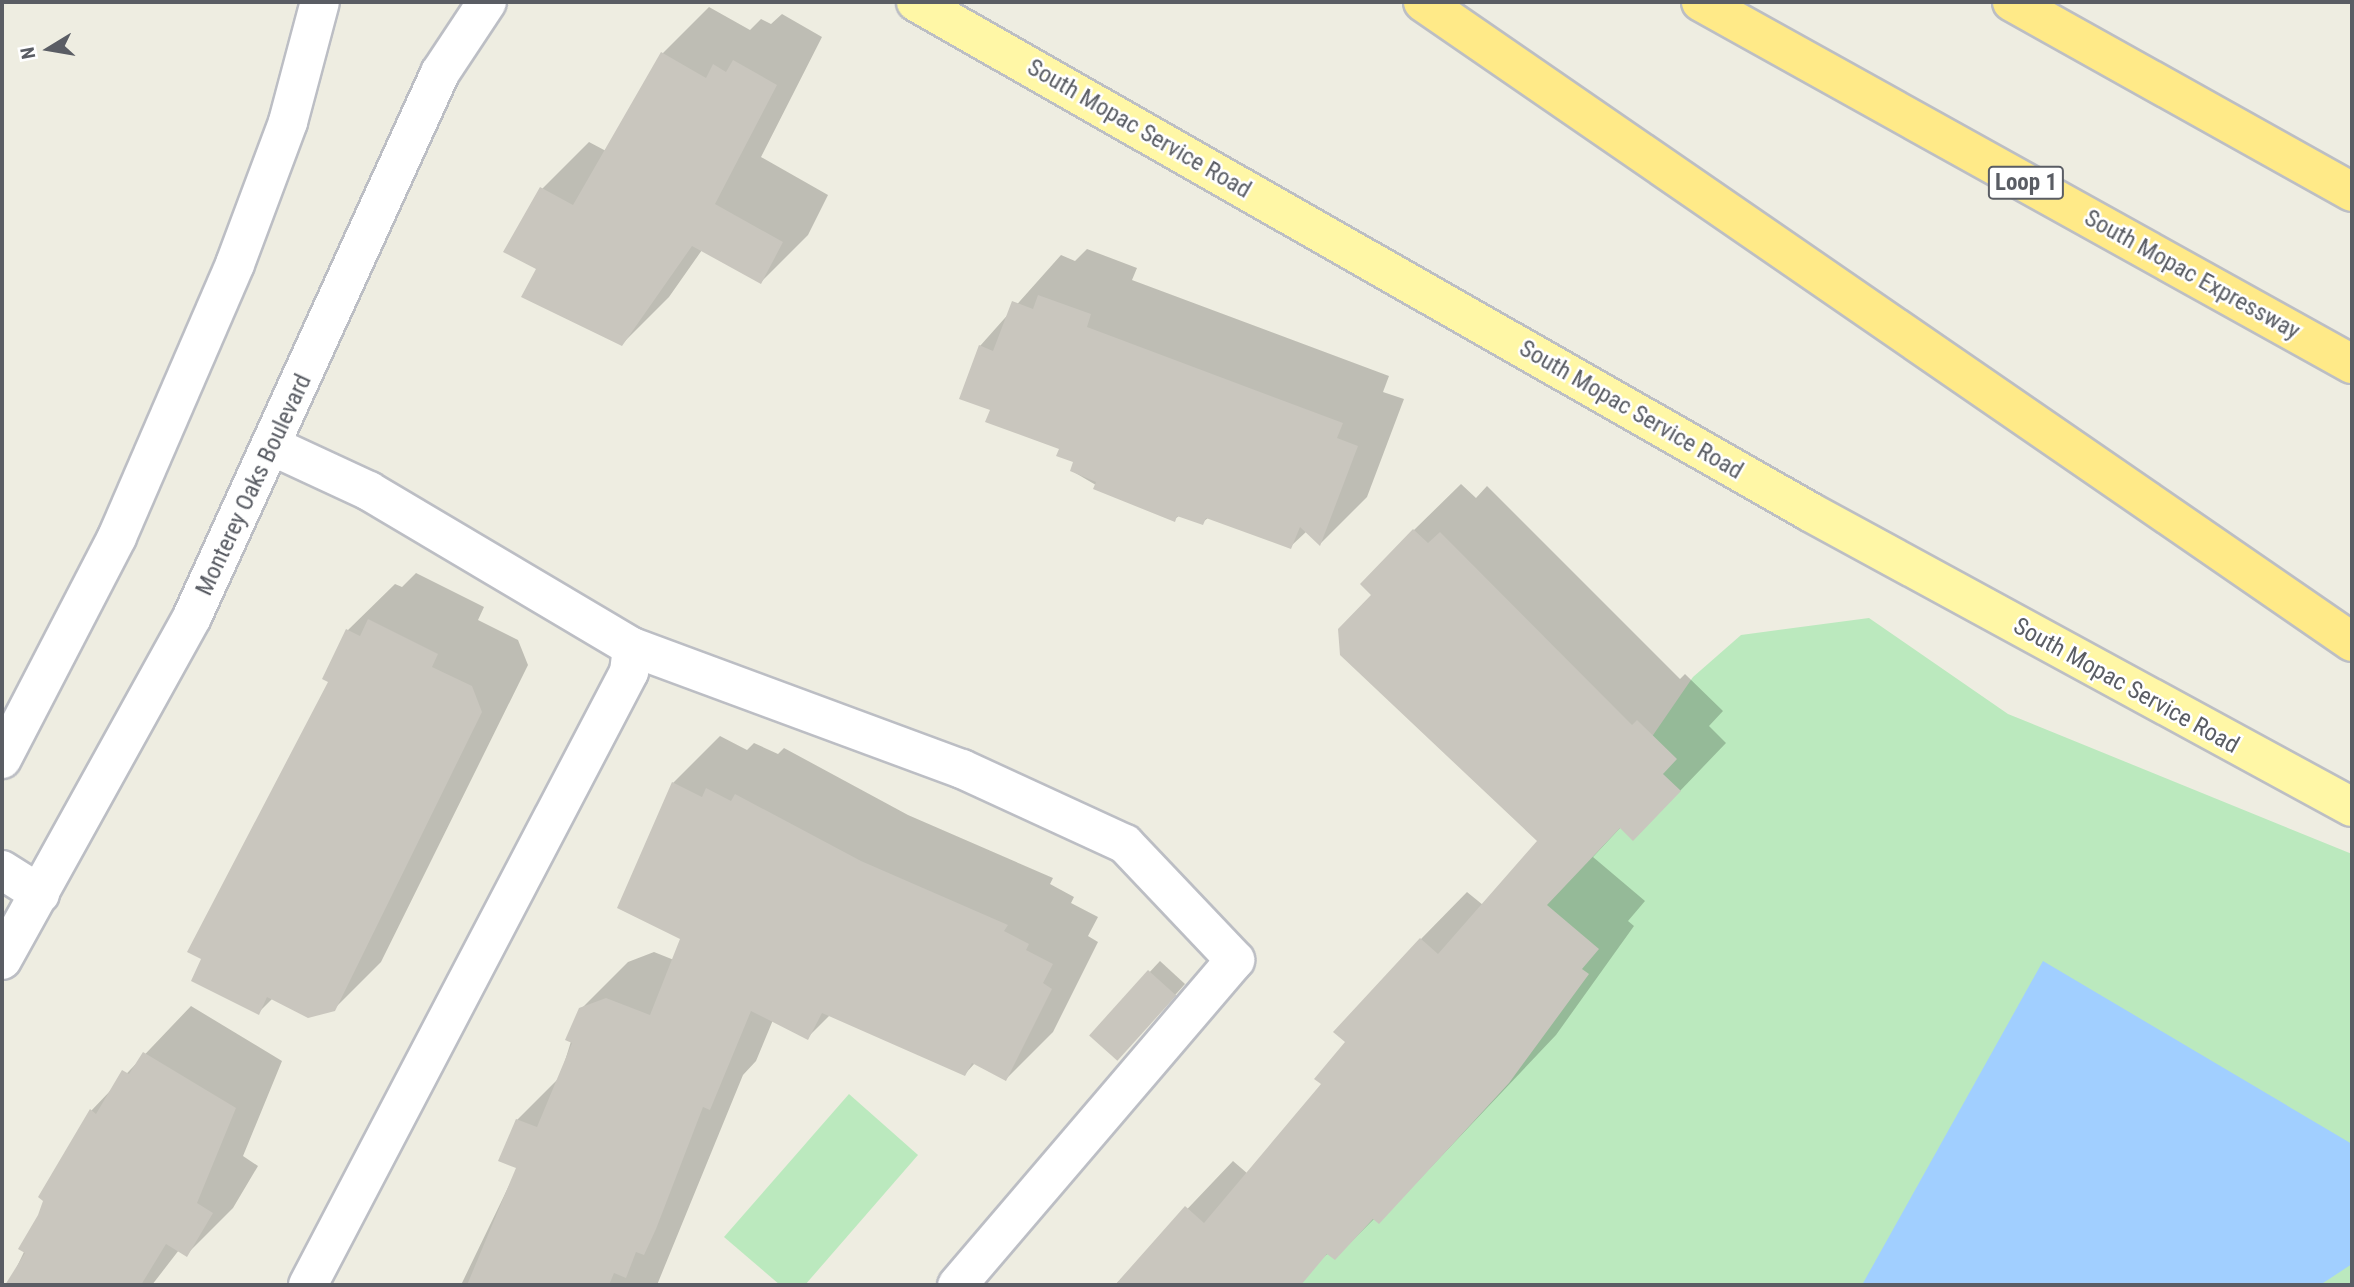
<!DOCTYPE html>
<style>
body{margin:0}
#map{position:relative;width:2354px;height:1287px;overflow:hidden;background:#eeede1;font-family:"Roboto Condensed",sans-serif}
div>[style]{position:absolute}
.green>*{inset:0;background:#bbe9be}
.water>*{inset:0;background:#a1cfff}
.shadow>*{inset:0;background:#0003}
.building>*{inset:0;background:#c9c6be;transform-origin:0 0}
.roads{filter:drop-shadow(2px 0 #bcbec4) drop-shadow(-2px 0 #bcbec4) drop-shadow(0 2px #bcbec4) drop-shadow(0 -2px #bcbec4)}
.minor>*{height:38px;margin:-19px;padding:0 19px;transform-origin:19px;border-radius:19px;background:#fff}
.major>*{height:38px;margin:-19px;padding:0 19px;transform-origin:19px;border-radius:19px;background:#fff7a6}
.highway>*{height:38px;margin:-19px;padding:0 19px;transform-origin:19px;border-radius:19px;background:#ffea88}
span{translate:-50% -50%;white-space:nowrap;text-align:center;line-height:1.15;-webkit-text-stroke:5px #fff;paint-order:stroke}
.shield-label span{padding:2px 5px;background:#fff;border:2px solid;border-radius:5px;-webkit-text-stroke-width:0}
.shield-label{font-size:23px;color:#5a5d64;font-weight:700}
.street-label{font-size:24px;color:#5a5d64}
.frame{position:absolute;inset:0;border:4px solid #5a5d64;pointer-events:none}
.north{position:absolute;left:14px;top:14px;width:70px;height:70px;-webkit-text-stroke:5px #fff;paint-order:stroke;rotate:259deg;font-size:19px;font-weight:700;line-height:28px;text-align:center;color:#5a5d64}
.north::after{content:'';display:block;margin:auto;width:24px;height:32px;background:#5a5d64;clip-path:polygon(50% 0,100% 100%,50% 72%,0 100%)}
</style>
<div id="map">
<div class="green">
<div style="clip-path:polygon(1869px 618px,2008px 714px,2352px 854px,2352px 1285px,1219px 1285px,1402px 1100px,1693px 677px,1741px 635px)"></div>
<div style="clip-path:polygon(849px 1094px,918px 1155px,805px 1285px,780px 1285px,724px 1237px)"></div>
</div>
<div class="water">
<div style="clip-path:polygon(2043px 961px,2352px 1144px,2352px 1264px,2320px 1285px,1862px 1285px)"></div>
</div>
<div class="shadow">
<div style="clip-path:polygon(709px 7px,750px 30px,761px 19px,771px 24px,782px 14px,822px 37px,761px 157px,828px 195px,808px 235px,761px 282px,702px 250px,669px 297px,622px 344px,524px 296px,539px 268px,542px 189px,589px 142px,606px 151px,663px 53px)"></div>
<div style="clip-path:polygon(1087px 249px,1137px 268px,1132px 280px,1389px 376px,1383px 392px,1404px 399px,1367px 497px,1320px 544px,1307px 531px,1290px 547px,1209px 517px,1202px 523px,1180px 515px,1175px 519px,1118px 498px,1072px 471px,1076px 461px,1061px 448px,992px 409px,980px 346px,1061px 255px,1075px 261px)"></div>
<div style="clip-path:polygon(1461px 484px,1476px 498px,1487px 486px,1680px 679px,1685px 674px,1723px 711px,1709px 726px,1726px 743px,1679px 792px,1621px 827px,1593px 857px,1645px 901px,1628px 921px,1634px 926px,1556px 1035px,1379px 1222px,1375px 1218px,1335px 1258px,1329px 1253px,1284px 1285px,1115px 1285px,1233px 1161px,1248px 1174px,1323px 1084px,1421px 939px,1467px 892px,1483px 905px,1539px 841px,1374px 595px,1414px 530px)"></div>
<div style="clip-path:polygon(416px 573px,484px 607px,478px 620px,518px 640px,528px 665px,381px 962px,334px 1009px,273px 998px,258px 1013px,330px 681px,348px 630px,395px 584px,402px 587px)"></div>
<div style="clip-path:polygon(720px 736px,747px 750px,754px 743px,778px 754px,784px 748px,908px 815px,1053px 878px,1050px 884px,1074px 897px,1071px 903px,1098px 917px,1088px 936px,1098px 942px,1053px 1032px,1006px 1079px,975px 1063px,965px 1074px,830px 1015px,807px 1038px,773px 1020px,756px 1061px,743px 1075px,657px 1285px,461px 1285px,518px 1167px,517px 1120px,560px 1077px,581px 1009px,628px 962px,654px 952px,674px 960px,682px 938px,673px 783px)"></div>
<div style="clip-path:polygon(1160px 961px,1185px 984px,1127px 1049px,1091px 1035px)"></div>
<div style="clip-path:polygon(191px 1006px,282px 1061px,243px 1156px,258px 1166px,233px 1208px,186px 1255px,179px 1250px,152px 1285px,30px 1285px,13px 1275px,91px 1111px)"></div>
</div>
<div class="building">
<div style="clip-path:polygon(661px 52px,706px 78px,713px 64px,726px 72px,733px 60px,777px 85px,715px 204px,783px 242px,761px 284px,692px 246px,622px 346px,521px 297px,536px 269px,503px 252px,540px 187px,573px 205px)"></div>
<div style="clip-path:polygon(1038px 295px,1091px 314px,1087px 327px,1343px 423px,1337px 438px,1358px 446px,1320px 546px,1300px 527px,1291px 549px,1206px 518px,1203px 525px,1177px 516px,1175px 522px,1093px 489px,1096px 482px,1070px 471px,1073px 462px,1056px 456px,1059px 449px,985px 422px,990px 410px,959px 399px,979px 345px,993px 351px,1012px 301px,1033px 309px)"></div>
<div style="clip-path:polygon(1413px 529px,1428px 543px,1440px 532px,1632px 725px,1637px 720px,1677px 759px,1663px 774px,1681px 791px,1633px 841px,1620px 828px,1547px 905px,1599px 949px,1582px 969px,1589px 974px,1509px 1083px,1379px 1224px,1373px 1219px,1335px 1260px,1327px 1254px,1301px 1285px,1115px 1285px,1185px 1206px,1204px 1223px,1321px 1084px,1314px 1079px,1345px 1042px,1333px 1032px,1420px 938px,1438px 954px,1537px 841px,1340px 655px,1338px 629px,1371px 595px,1360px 584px)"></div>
<div style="clip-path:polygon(368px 619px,438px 654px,432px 667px,472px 686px,482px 712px,335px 1011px,308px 1018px,267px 997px,259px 1015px,191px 981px,201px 959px,187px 952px,328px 682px,322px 679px,346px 629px,360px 636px)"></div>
<div style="clip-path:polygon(672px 782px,702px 797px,706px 788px,731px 801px,735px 794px,861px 861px,1008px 925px,1004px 931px,1029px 944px,1026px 950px,1053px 964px,1043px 983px,1052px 989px,1006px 1081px,972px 1063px,965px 1076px,822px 1013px,808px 1040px,751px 1011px,710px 1110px,703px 1107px,656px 1229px,644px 1255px,636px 1252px,626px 1278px,614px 1273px,609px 1285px,467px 1285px,516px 1168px,498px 1161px,516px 1119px,537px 1127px,572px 1043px,565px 1040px,579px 1008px,606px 998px,650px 1015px,680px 939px,617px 908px)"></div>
<div style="left:1148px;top:970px;width:38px;height:88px;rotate:42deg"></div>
<div style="clip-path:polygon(143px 1052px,236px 1108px,197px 1203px,213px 1213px,187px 1257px,166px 1244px,141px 1285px,5px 1285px,25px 1253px,18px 1249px,38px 1215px,43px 1201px,38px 1197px,90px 1109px,96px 1114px,122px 1070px,129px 1074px)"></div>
</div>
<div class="roads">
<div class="minor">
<div style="left:272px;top:446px;width:107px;rotate:24.9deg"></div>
<div style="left:369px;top:491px;width:306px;rotate:30.7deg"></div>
<div style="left:632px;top:647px;width:352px;rotate:20.3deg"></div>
<div style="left:962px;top:769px;width:179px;rotate:24.7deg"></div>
<div style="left:1125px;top:844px;width:160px;rotate:46.5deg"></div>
<div style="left:1235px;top:960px;width:428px;rotate:130.5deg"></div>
<div style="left:2px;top:759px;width:250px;rotate:-62.6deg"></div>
<div style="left:117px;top:537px;width:297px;rotate:-66.6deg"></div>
<div style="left:235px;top:264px;width:152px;rotate:-69.5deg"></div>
<div style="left:288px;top:122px;width:124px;rotate:-75.1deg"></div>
<div style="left:2px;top:870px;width:45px;rotate:32.3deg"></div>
<div style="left:2px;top:960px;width:392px;rotate:-61deg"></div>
<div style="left:192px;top:617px;width:598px;rotate:-65.49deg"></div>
<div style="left:440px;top:73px;width:85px;rotate:-56.5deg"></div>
<div style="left:308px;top:1285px;width:692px;rotate:-62.36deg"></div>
<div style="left:629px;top:672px;width:25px;rotate:-83deg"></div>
</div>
<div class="major">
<div style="left:916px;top:2px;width:1029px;rotate:29.7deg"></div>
<div style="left:1810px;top:512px;width:617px;rotate:28.56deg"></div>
</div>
<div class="highway">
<div style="left:1423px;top:2px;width:1128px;rotate:34.56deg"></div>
<div style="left:1701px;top:2px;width:745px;rotate:29.08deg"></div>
<div style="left:2012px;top:2px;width:389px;rotate:29.2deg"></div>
</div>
</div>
<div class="shield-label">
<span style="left:2026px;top:183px">Loop 1</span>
</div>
<div class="street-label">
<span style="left:1139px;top:129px;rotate:30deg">South Mopac Service Road</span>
<span style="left:2192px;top:275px;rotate:29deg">South Mopac Expressway</span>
<span style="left:1631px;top:410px;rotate:30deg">South Mopac Service Road</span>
<span style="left:254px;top:485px;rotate:-65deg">Monterey Oaks Boulevard</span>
<span style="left:2126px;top:686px;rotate:29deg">South Mopac Service Road</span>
</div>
<div class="frame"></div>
<div class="north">N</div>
</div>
